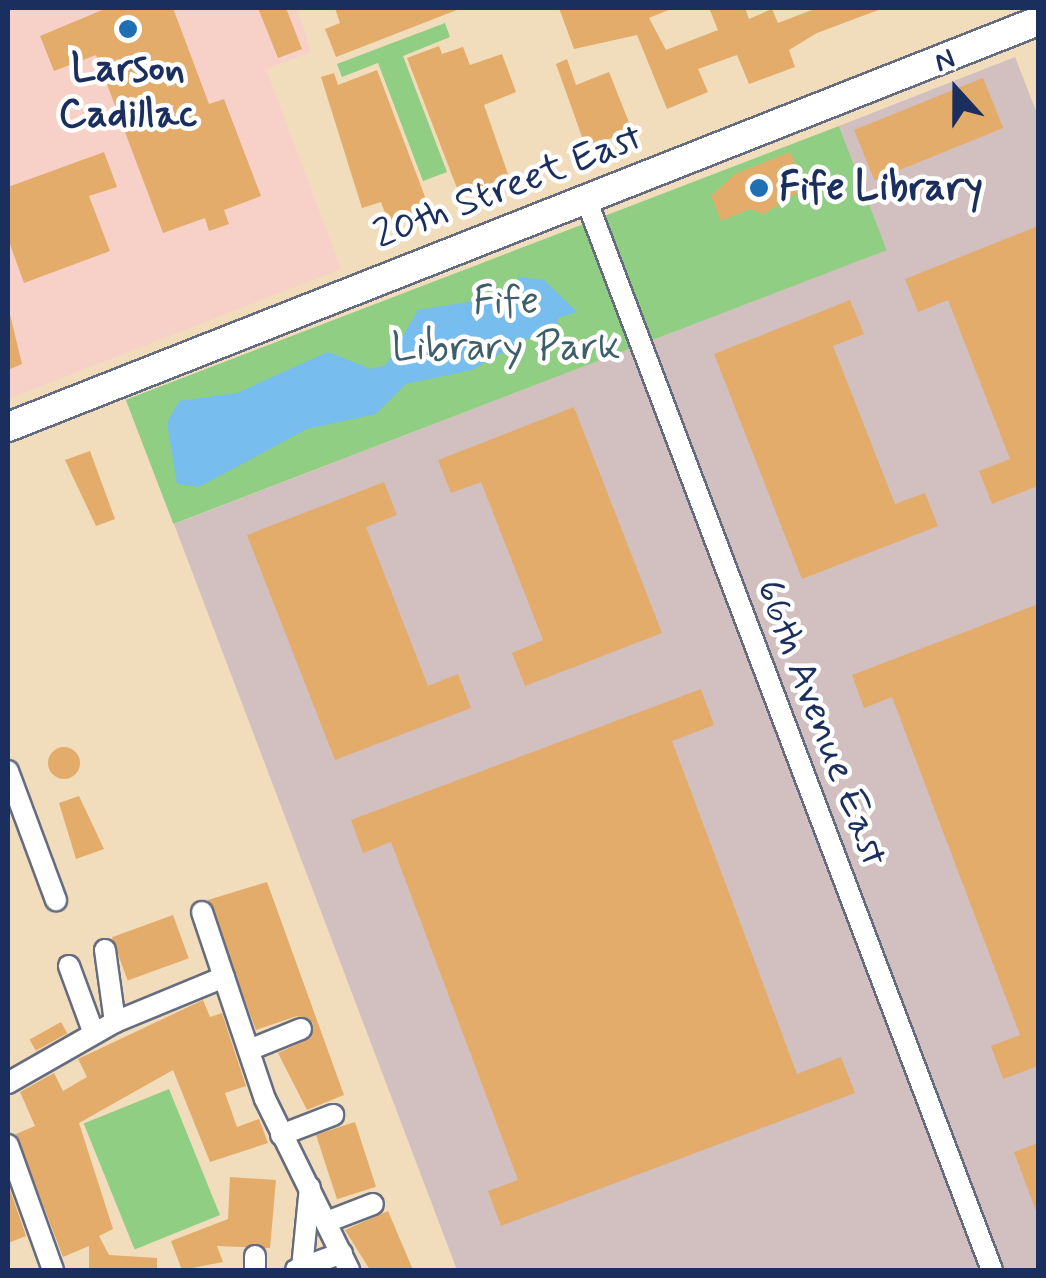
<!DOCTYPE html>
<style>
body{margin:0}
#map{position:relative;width:1046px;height:1278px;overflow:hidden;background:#f1dcbb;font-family:Mynerve,sans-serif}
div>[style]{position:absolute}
.built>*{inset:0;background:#f7d1c7}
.industrial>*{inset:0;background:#d2bfc0}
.green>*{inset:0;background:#90ce84;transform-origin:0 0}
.water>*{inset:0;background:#77bdee}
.building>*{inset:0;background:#e4ac6b;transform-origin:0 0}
.round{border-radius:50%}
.roads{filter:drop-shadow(2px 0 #666c7f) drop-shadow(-2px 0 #666c7f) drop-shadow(0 2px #666c7f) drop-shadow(0 -2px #666c7f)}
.minor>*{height:20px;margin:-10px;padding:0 10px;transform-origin:10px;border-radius:10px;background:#fff}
.major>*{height:28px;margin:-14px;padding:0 14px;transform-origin:14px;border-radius:14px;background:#fff}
.dots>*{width:28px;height:28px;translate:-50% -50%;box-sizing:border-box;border:5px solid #fff;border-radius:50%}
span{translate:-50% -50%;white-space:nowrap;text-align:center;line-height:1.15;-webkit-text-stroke:9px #fff;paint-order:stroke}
.poi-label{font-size:40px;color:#1b2f5e;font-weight:700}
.left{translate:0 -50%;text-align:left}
.street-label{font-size:40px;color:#1b2f5e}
.park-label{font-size:40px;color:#3e5f69}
.frame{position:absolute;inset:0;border:10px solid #1b2f5e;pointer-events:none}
.north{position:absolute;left:906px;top:40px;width:100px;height:100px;-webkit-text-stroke:8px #fff;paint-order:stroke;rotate:339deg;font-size:28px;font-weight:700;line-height:40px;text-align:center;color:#1b2f5e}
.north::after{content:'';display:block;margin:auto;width:35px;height:45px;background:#1b2f5e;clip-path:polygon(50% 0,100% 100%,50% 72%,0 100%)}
</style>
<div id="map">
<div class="built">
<div style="clip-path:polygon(8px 8px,297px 8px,311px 52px,266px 69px,341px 269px,8px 399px)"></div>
</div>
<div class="industrial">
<div style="clip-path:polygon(1015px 57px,1038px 116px,1038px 1270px,457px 1270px,174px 524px,886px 250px,839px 126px)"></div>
</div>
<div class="green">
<div style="clip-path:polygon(445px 23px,450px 37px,403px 56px,447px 172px,423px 181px,378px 63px,342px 77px,337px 64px)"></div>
<div style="left:839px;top:126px;width:133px;height:764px;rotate:69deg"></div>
<div style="left:169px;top:1089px;width:136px;height:92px;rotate:68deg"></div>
</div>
<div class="water">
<div style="clip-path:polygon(520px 277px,544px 280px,577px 312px,558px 318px,558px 333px,526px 339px,472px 370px,406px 384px,376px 414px,307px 429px,199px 487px,177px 484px,167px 423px,179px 401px,237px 393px,328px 352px,371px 369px,386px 365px,418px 310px,493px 298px)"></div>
</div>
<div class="building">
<div style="clip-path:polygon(107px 8px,173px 8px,209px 104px,224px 99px,261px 196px,224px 210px,229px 224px,209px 231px,205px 218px,163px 233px,96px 55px,54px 71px,40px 36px)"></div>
<div style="clip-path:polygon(258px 8px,286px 8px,302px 49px,278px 58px)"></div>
<div style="clip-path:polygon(335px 8px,462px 8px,336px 57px,325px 29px,340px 23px)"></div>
<div style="clip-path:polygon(559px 8px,673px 8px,649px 18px,666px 50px,718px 30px,709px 8px,745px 8px,749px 19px,772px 9px,778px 23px,817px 8px,881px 9px,817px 33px,789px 50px,795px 67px,749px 84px,737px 55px,698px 69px,708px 92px,667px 109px,637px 35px,574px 49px)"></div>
<div style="clip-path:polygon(439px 46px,442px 54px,463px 47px,470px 65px,502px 54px,516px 92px,484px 105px,509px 177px,460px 196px,407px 58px)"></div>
<div style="clip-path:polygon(567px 59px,576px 85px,609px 72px,632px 130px,586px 148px,556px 64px)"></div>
<div style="clip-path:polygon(377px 70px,430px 210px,390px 226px,381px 202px,362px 208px,321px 77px,334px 73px,338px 85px)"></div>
<div style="left:983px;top:78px;width:54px;height:139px;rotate:68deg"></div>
<div style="clip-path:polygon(104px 152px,117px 187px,89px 196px,110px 251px,24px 283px,8px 239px,8px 187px)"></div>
<div style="clip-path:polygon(790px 152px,805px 188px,764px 214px,750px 209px,721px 221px,711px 196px,735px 174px)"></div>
<div style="clip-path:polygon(1038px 226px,1038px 486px,992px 504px,979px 471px,1010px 459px,948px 300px,918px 312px,905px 279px)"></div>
<div style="clip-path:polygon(850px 300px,864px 334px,833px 346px,895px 504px,925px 493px,938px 526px,802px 579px,714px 354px)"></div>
<div style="clip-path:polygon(8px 306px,22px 364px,8px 370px)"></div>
<div style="clip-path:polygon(574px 407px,662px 633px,525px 686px,512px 653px,543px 640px,481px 482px,451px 493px,438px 460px)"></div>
<div style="clip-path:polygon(90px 451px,115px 519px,96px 526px,65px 460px)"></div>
<div style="clip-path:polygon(384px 482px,397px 515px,366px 527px,428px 686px,458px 674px,471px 708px,335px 760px,247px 535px)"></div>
<div style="clip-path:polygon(1038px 604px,1038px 1066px,1003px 1079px,991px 1046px,1020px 1035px,892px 697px,864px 708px,852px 675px)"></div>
<div style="clip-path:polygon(701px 689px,714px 725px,672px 741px,797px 1074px,841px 1057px,855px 1093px,501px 1226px,488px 1191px,518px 1180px,391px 842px,363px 853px,351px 820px)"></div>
<div class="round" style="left:48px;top:747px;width:32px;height:32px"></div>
<div style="clip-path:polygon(79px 796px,104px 849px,76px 859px,59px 803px)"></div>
<div style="clip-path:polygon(267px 882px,344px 1095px,307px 1110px,278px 1053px,311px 1038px,313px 1023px,297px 1016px,256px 1030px,208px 900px)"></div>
<div style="left:173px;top:915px;width:46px;height:65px;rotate:70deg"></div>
<div style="clip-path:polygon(203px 1000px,210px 1017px,222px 1013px,246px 1086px,225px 1093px,237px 1127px,259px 1119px,268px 1143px,210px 1162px,173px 1070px,79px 1123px,113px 1229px,99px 1236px,109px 1255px,157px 1258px,157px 1270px,89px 1270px,89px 1246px,63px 1257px,16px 1134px,35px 1126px,20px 1092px,54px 1073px,63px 1091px,87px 1077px,78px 1059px)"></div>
<div style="left:61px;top:1022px;width:13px;height:36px;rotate:61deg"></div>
<div style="left:355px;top:1122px;width:68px;height:41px;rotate:72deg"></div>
<div style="clip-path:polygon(1038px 1143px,1038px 1213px,1037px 1214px,1014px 1152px)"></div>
<div style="clip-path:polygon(230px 1177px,276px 1180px,270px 1248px,217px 1246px,223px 1262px,182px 1270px,171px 1241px,228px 1219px)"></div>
<div style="clip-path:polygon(8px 1184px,26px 1236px,8px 1243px)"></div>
<div style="clip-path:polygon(388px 1211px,413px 1270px,370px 1270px,345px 1230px)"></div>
</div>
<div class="roads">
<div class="minor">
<div style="left:586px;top:199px;width:1145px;rotate:69.24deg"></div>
<div style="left:8px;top:771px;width:138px;rotate:69.6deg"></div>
<div style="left:202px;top:912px;width:197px;rotate:71.4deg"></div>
<div style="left:265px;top:1099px;width:191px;rotate:63.8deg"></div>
<div style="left:105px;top:950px;width:73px;rotate:82.1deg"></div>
<div style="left:69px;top:966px;width:72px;rotate:69.8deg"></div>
<div style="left:249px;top:1050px;width:56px;rotate:-22deg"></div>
<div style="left:8px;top:1083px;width:123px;rotate:-29.7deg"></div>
<div style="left:115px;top:1022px;width:118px;rotate:-22.4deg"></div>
<div style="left:281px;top:1135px;width:56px;rotate:-21deg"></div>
<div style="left:8px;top:1145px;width:133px;rotate:70.2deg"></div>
<div style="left:329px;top:1221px;width:47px;rotate:-21.1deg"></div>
<div style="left:302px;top:1268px;width:81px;rotate:-84.4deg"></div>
<div style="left:255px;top:1270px;width:14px;rotate:-90deg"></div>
<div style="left:296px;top:1270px;width:49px;rotate:-20.3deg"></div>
</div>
<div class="major">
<div style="left:8px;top:427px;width:1107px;rotate:-21.51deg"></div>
</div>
</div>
<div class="dots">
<div style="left:128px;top:29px;background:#1f6fb2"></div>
<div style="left:759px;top:188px;background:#1f6fb2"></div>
</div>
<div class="poi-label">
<span style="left:128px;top:92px">Larson<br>Cadillac</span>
<span class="left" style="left:779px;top:188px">Fife Library</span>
</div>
<div class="street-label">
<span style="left:508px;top:187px;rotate:-21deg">20th Street East</span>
<span style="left:821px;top:723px;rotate:69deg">66th Avenue East</span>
</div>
<div class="park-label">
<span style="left:506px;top:325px">Fife<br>Library Park</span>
</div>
<div class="frame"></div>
<div class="north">N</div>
</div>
